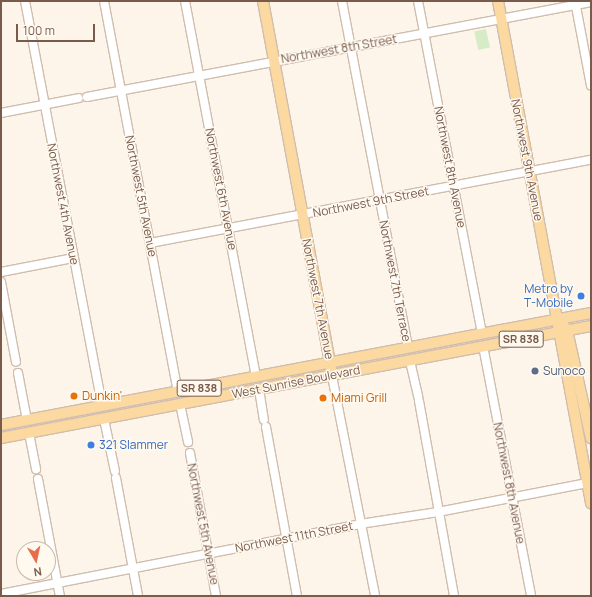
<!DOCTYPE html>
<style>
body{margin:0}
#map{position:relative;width:592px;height:597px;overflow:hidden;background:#fdf5e9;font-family:Manrope,sans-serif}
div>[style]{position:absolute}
.green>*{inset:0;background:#d6ecc6;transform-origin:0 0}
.roads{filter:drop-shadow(1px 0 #d0bdae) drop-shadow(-1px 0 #d0bdae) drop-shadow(0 1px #d0bdae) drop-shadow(0 -1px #d0bdae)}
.minor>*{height:8px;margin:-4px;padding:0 4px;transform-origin:4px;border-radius:4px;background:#fff}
.major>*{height:10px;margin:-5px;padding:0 5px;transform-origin:5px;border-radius:5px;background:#fcd9a1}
.dots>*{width:11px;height:11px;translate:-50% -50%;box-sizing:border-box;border:2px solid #fff9f0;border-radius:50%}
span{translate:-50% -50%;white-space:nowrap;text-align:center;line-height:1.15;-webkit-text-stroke:3px #fff9f0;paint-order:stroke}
.shield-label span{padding:1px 3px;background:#fff9f0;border:1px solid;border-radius:3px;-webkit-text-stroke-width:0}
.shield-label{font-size:11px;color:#795b4b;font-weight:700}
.street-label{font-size:12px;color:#795b4b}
.shop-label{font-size:12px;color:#366cbe}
.right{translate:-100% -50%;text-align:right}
.left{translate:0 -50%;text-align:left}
.service-label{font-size:12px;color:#4e5e75}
.food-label{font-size:12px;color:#c56008}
.frame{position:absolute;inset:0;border:2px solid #795b4b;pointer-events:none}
.north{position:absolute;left:16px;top:541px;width:40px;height:40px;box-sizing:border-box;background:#fff9f0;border:1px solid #c9baae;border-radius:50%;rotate:171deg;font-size:11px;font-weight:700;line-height:16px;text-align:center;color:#795b4b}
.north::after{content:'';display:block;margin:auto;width:14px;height:18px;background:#e96c4c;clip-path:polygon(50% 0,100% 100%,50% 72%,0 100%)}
.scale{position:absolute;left:16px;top:24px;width:79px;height:18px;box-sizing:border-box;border:2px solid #795b4b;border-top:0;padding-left:5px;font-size:12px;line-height:14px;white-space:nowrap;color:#795b4b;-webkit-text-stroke:3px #fff9f0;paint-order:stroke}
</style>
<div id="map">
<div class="green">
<div style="left:486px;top:29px;width:19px;height:12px;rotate:78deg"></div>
</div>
<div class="roads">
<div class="minor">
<div style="left:25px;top:1px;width:412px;rotate:79.2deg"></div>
<div style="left:104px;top:1px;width:397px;rotate:79.3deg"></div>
<div style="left:185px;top:1px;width:383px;rotate:79.3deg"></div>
<div style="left:342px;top:1px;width:353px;rotate:79.2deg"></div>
<div style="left:418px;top:1px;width:339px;rotate:79.1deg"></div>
<div style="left:575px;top:1px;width:86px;rotate:79.3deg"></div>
<div style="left:87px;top:97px;width:513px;rotate:-10.67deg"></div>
<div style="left:1px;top:113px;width:79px;rotate:-10.9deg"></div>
<div style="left:150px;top:243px;width:449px;rotate:-10.7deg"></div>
<div style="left:1px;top:272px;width:73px;rotate:-11deg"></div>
<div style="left:1px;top:282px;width:81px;rotate:79.4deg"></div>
<div style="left:483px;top:346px;width:255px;rotate:79.1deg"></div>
<div style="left:410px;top:361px;width:37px;rotate:77deg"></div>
<div style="left:18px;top:373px;width:48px;rotate:79.2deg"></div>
<div style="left:332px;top:376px;width:224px;rotate:78.9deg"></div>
<div style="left:259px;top:389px;width:31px;rotate:81deg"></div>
<div style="left:419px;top:401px;width:198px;rotate:79.8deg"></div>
<div style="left:180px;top:404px;width:39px;rotate:78deg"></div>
<div style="left:104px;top:419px;width:53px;rotate:78.1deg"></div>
<div style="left:266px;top:427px;width:172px;rotate:79.6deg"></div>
<div style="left:29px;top:433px;width:37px;rotate:79deg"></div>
<div style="left:190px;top:453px;width:145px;rotate:79.7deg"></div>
<div style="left:116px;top:478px;width:120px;rotate:79.4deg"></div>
<div style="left:38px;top:479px;width:119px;rotate:79.4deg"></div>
<div style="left:1px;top:594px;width:366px;rotate:-11deg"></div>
<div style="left:360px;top:524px;width:79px;rotate:-8.7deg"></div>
<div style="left:438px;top:512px;width:152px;rotate:-11deg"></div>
</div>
<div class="major">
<div style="left:263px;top:1px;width:374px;rotate:79.5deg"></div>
<div style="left:498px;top:1px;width:511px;rotate:79.5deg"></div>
<div style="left:563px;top:325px;width:6px;rotate:51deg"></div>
<div style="left:567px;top:330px;width:111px;rotate:77.5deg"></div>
<div style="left:1px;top:425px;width:601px;rotate:-10.75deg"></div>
<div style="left:1px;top:438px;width:601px;rotate:-10.75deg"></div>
</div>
</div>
<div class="dots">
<div style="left:581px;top:296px;background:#3f7fe0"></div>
<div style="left:535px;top:371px;background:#5c6f8a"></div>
<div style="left:74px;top:396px;background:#e8710a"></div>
<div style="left:323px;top:398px;background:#e8710a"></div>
<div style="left:91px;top:445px;background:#3f7fe0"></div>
</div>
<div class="shield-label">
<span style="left:521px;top:339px">SR 838</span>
<span style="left:199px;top:388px">SR 838</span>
</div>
<div class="street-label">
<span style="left:339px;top:49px;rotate:-10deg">Northwest 8th Street</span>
<span style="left:527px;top:160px;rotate:79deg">Northwest 9th Avenue</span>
<span style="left:450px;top:167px;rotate:79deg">Northwest 8th Avenue</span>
<span style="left:221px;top:189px;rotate:79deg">Northwest 6th Avenue</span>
<span style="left:141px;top:196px;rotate:79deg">Northwest 5th Avenue</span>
<span style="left:371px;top:202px;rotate:-11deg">Northwest 9th Street</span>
<span style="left:63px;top:204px;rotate:79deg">Northwest 4th Avenue</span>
<span style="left:395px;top:281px;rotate:79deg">Northwest 7th Terrace</span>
<span style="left:318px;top:299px;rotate:79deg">Northwest 7th Avenue</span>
<span style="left:296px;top:382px;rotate:-11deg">West Sunrise Boulevard</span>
<span style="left:509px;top:483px;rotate:79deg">Northwest 8th Avenue</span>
<span style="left:203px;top:524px;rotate:79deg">Northwest 5th Avenue</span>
<span style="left:294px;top:537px;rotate:-11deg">Northwest 11th Street</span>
</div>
<div class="shop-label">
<span class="right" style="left:573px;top:296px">Metro by<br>T-Mobile</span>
<span class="left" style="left:99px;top:445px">321 Slammer</span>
</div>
<div class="service-label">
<span class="left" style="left:543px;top:371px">Sunoco</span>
</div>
<div class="food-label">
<span class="left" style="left:82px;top:396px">Dunkin'</span>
<span class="left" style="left:331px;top:398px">Miami Grill</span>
</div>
<div class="frame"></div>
<div class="north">N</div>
<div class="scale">100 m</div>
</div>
